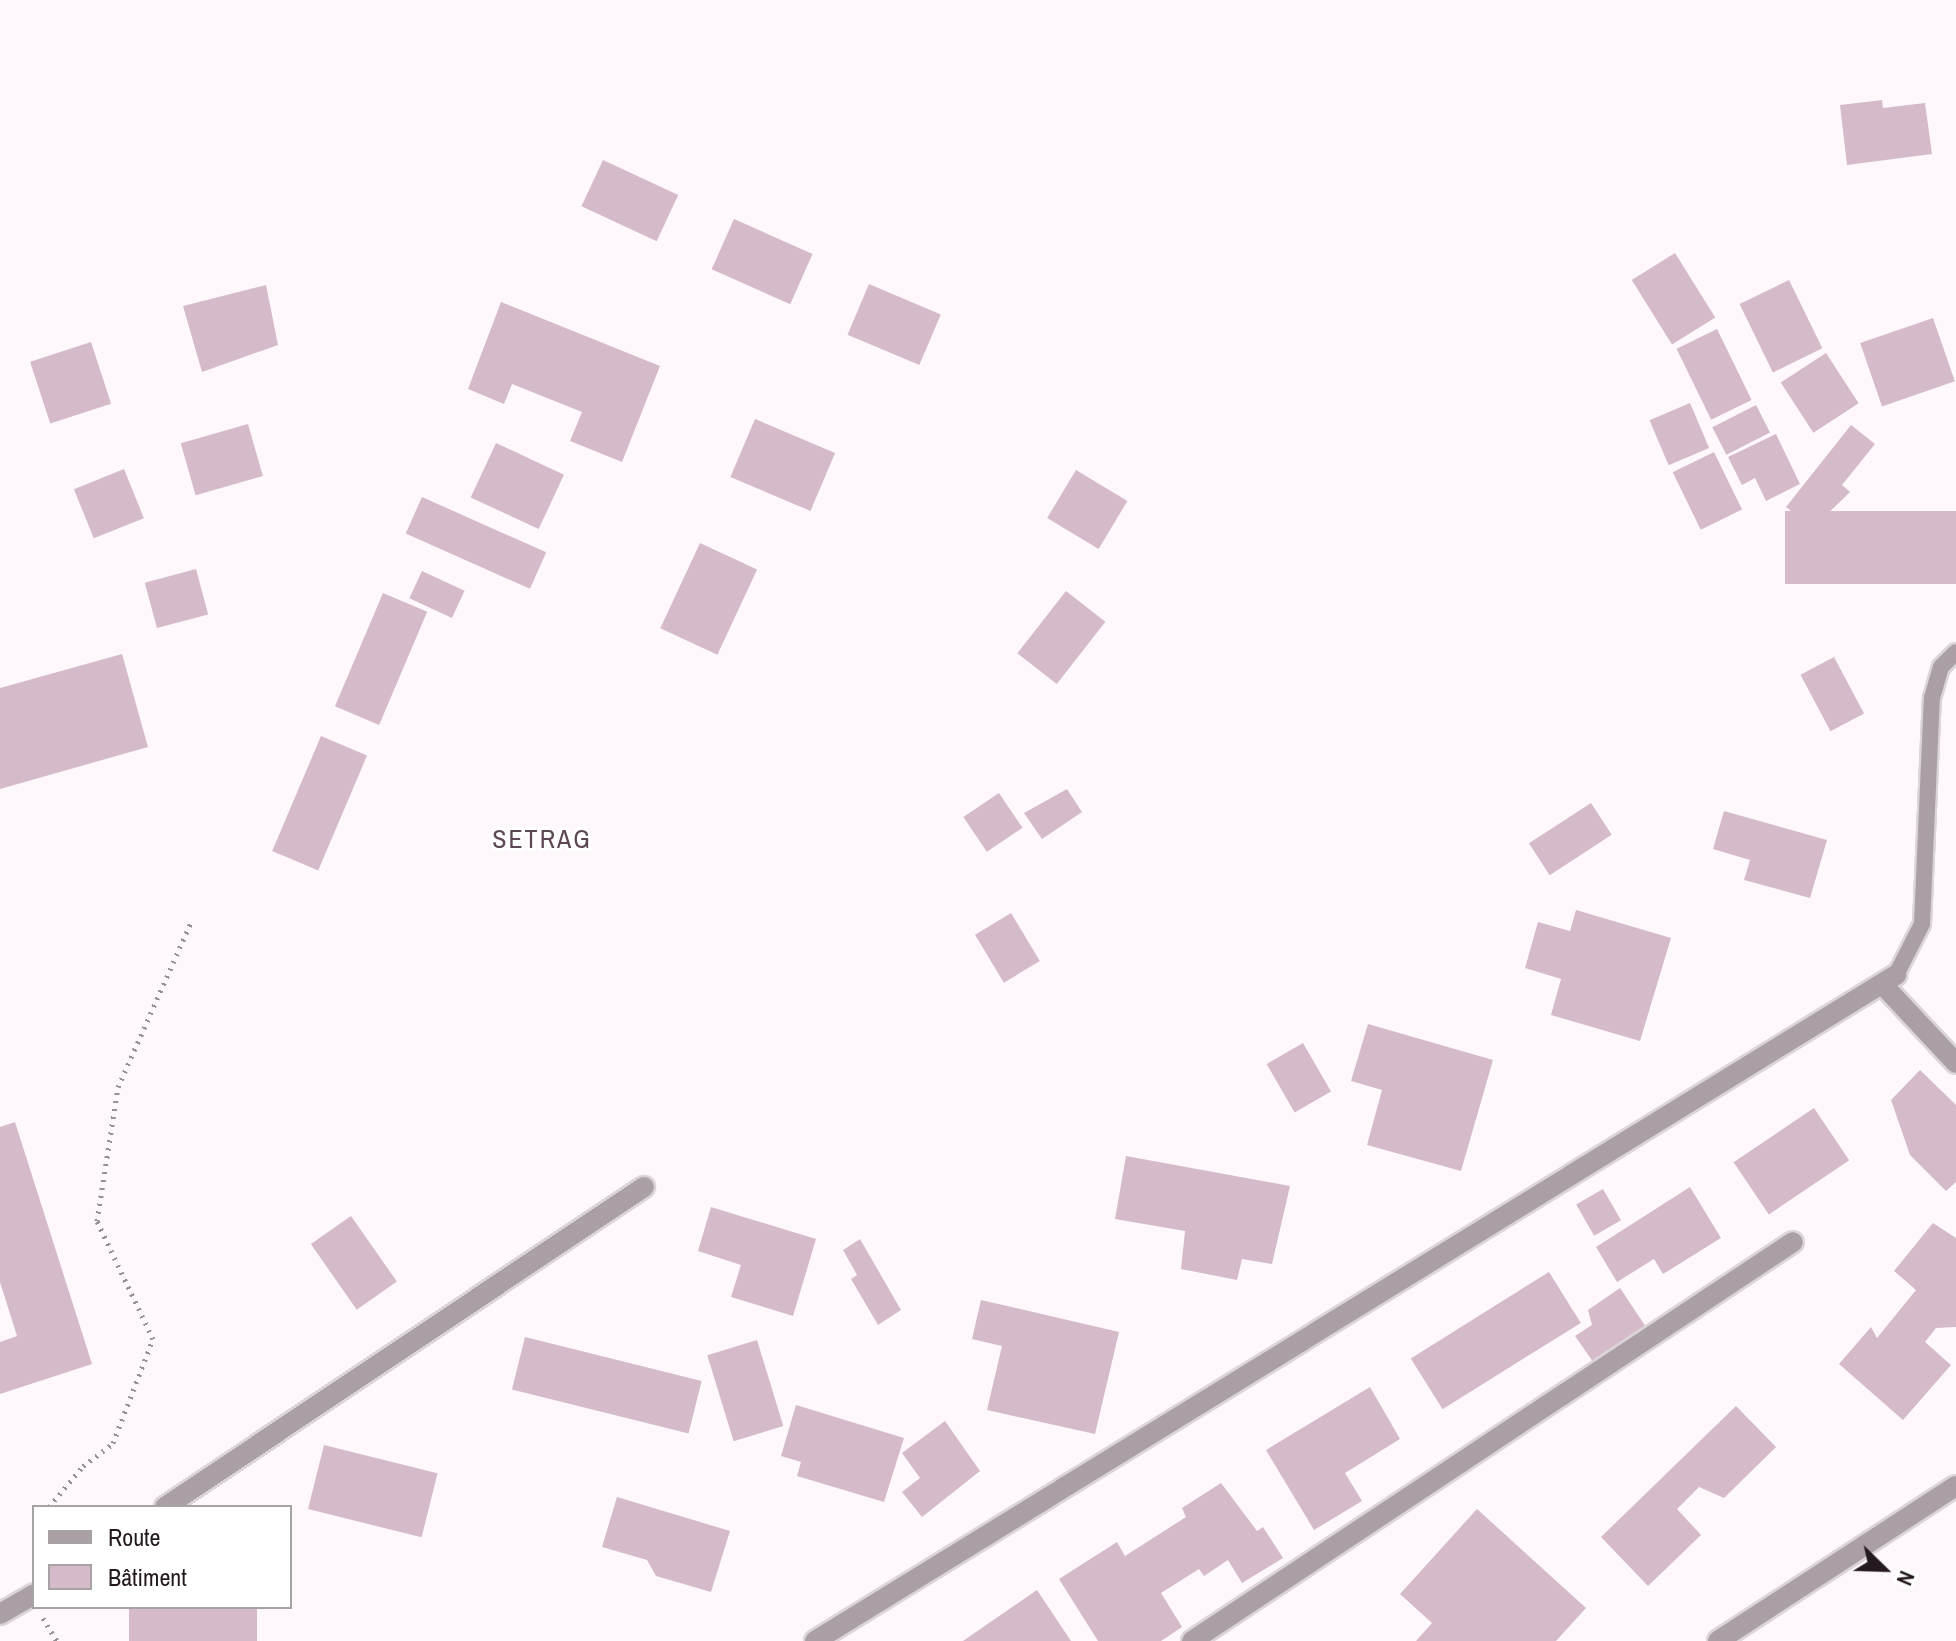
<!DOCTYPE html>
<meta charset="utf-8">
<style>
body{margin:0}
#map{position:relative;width:1956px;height:1641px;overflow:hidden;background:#fef8fc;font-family:"Archivo Narrow",sans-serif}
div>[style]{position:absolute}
.building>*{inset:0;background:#d5baca;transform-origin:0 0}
.path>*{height:5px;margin-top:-2.5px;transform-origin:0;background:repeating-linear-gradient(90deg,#978f94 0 2px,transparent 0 8px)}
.roads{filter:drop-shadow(2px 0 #dbd4d9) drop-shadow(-2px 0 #dbd4d9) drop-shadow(0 2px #dbd4d9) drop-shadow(0 -2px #dbd4d9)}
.lane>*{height:16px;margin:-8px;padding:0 8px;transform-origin:8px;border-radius:8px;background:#aa9fa5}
.street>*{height:20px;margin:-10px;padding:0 10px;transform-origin:10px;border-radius:10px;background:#aa9fa5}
span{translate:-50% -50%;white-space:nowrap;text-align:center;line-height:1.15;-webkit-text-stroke:6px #fff;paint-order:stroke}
.quarter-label{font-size:26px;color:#5d4755;letter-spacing:2px}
.legend{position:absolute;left:32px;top:1505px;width:260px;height:104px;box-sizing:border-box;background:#fff;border:2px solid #a7a3a5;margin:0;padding:10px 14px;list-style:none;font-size:24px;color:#23191f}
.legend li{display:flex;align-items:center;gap:16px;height:40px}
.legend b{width:40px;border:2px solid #a7a3a5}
.north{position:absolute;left:1844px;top:1529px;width:80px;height:80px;-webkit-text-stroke:6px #fff;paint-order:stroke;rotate:113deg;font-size:22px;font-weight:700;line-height:32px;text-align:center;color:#23191f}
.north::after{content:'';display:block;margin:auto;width:28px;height:36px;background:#23191f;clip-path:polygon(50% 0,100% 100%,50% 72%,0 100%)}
</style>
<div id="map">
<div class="building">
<div style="clip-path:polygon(1882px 100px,1883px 108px,1925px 103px,1932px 154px,1847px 165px,1840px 105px)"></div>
<div style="left:603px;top:160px;width:83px;height:51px;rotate:25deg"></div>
<div style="left:734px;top:219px;width:86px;height:55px;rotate:24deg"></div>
<div style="left:1675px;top:253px;width:76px;height:51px;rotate:58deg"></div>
<div style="left:1789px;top:280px;width:76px;height:55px;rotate:64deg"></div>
<div style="left:869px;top:284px;width:78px;height:55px;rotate:23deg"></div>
<div style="clip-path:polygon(266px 285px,278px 345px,202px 372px,183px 306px)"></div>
<div style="clip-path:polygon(501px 302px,660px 366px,622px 462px,570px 441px,582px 412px,512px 384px,504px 404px,468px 389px)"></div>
<div style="left:1933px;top:318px;width:67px;height:77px;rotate:71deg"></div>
<div style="left:1717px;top:329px;width:79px;height:45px;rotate:64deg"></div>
<div style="left:91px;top:342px;width:65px;height:64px;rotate:72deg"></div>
<div style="left:1826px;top:353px;width:60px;height:54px;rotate:57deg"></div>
<div style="left:1690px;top:403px;width:49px;height:44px;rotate:67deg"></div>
<div style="left:1756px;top:405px;width:31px;height:49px;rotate:63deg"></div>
<div style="left:755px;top:419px;width:87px;height:63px;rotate:23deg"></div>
<div style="left:248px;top:424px;width:54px;height:70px;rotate:74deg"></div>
<div style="clip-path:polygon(1851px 425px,1875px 444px,1842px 485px,1850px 492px,1813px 528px,1786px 507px)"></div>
<div style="clip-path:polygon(1776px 434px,1800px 484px,1766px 501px,1755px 478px,1742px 485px,1728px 457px)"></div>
<div style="left:496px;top:443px;width:75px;height:60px;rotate:25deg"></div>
<div style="left:1714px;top:452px;width:64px;height:46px;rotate:64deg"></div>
<div style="left:124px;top:469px;width:53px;height:54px;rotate:68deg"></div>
<div style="left:1076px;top:470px;width:60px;height:56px;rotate:31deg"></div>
<div style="left:422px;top:497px;width:136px;height:40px;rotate:24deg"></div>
<div style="left:1956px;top:511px;width:73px;height:171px;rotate:90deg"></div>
<div style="left:700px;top:543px;width:63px;height:94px;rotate:25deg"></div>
<div style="left:196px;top:569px;width:47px;height:53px;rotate:75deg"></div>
<div style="left:422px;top:571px;width:47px;height:30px;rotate:25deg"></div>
<div style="left:1066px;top:591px;width:50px;height:79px;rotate:38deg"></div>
<div style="left:383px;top:593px;width:48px;height:123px;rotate:23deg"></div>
<div style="clip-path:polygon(122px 654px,148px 747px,0 789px,0 688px)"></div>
<div style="left:1834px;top:657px;width:64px;height:38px;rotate:62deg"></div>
<div style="left:321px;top:736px;width:50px;height:125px;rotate:23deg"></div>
<div style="clip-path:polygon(1067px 789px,1082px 812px,1042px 839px,1024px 813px)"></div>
<div style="left:999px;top:793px;width:42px;height:43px;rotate:56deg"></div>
<div style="left:1591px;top:803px;width:38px;height:74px;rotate:57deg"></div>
<div style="clip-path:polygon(1724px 811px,1827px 840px,1810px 898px,1744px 880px,1750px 860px,1713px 849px)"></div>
<div style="clip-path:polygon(1576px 910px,1671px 938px,1640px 1041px,1551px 1015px,1561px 979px,1525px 968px,1538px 922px,1570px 931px)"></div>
<div style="left:1011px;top:913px;width:56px;height:42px;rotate:59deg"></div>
<div style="clip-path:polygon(1368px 1024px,1493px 1060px,1461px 1171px,1367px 1145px,1382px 1090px,1351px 1081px)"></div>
<div style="left:1303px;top:1043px;width:56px;height:42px;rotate:60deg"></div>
<div style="clip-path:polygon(1920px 1070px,1956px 1105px,1956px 1182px,1946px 1191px,1910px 1155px,1891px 1100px)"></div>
<div style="left:1814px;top:1108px;width:63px;height:97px;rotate:56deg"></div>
<div style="clip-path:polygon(15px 1122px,92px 1364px,0 1394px,0 1342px,17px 1336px,0 1282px,0 1127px)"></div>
<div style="clip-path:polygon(1126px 1156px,1290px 1186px,1272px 1264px,1242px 1259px,1237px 1280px,1181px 1269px,1185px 1231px,1115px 1219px)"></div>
<div style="clip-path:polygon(1690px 1187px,1721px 1238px,1663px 1274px,1654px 1259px,1617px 1282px,1596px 1247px)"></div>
<div style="left:1603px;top:1189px;width:36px;height:31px;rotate:60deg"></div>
<div style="clip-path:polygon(711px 1207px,816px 1239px,793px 1316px,731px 1297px,741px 1265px,698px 1251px)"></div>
<div style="left:351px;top:1216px;width:80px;height:49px;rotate:55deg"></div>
<div style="clip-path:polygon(1933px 1223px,1956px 1238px,1956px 1327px,1936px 1328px,1925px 1342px,1951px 1365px,1903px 1420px,1839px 1364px,1871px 1327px,1877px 1338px,1916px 1290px,1894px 1271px)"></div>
<div style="clip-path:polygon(860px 1239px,901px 1310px,878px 1325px,851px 1279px,857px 1275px,843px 1250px)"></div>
<div style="left:1549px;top:1272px;width:60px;height:163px;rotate:58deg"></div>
<div style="clip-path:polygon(1620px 1288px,1650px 1333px,1598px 1369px,1575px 1336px,1592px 1325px,1588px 1310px)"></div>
<div style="clip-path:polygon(981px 1300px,1119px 1332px,1095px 1434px,987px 1410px,1002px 1346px,972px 1339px)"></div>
<div style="left:525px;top:1337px;width:182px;height:54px;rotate:14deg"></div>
<div style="left:757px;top:1340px;width:90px;height:52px;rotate:73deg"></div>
<div style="clip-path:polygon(1370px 1387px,1400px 1439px,1345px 1473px,1362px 1501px,1314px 1530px,1266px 1450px)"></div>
<div style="clip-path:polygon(796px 1405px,904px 1438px,884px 1502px,797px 1476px,801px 1462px,781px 1456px)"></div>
<div style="clip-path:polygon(1736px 1406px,1776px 1447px,1724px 1498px,1699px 1487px,1677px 1509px,1701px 1535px,1648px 1586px,1601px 1537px)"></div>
<div style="clip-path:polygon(945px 1421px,980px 1471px,922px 1517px,902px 1492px,920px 1478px,902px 1453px)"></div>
<div style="left:324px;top:1445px;width:117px;height:66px;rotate:14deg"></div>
<div style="clip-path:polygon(1221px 1483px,1257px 1531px,1263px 1527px,1283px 1558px,1242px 1583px,1228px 1560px,1204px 1576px,1199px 1569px,1161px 1593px,1182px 1627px,1161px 1641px,1098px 1641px,1059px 1579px,1117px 1542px,1125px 1556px,1186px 1517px,1182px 1508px)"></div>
<div style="clip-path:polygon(617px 1497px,730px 1531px,711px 1592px,656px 1576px,647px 1560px,602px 1547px)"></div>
<div style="clip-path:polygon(1477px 1509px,1586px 1608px,1556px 1641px,1416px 1641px,1432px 1623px,1400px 1594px)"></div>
<div style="clip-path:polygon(1037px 1590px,1071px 1641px,963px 1641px)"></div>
<div style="left:129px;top:1607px;width:128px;height:35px"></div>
</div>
<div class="path">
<div style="left:49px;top:1507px;width:53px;rotate:-50.3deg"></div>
<div style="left:83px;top:1466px;width:38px;rotate:-37deg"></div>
<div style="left:113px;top:1443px;width:111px;rotate:-69deg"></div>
<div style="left:153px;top:1339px;width:131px;rotate:-115.4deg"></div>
<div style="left:97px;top:1221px;width:136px;rotate:-81.1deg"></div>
<div style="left:118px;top:1087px;width:183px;rotate:-66.1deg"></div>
<div style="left:43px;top:1618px;width:27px;rotate:59deg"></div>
</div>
<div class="roads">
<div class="lane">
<div style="left:1896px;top:975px;width:57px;rotate:-63deg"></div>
<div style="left:1922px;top:924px;width:226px;rotate:-87.5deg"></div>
<div style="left:1932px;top:698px;width:32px;rotate:-74deg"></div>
<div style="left:1941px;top:667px;width:21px;rotate:-45deg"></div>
</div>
<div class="street">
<div style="left:1884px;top:986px;width:105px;rotate:46.9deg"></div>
<div style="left:165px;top:1507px;width:576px;rotate:-33.75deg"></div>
<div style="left:0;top:1614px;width:39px;rotate:-30deg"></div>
<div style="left:815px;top:1641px;width:1270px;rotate:-31.64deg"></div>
<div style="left:1192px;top:1641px;width:721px;rotate:-33.58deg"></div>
<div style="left:1718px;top:1641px;width:284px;rotate:-33.1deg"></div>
</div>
</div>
<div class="quarter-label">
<span style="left:542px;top:839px">SETRAG</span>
</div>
<ul class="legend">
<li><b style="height:10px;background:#aa9fa5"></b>Route</li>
<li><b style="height:22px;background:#d5baca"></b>Bâtiment</li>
</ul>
<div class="north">N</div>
</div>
